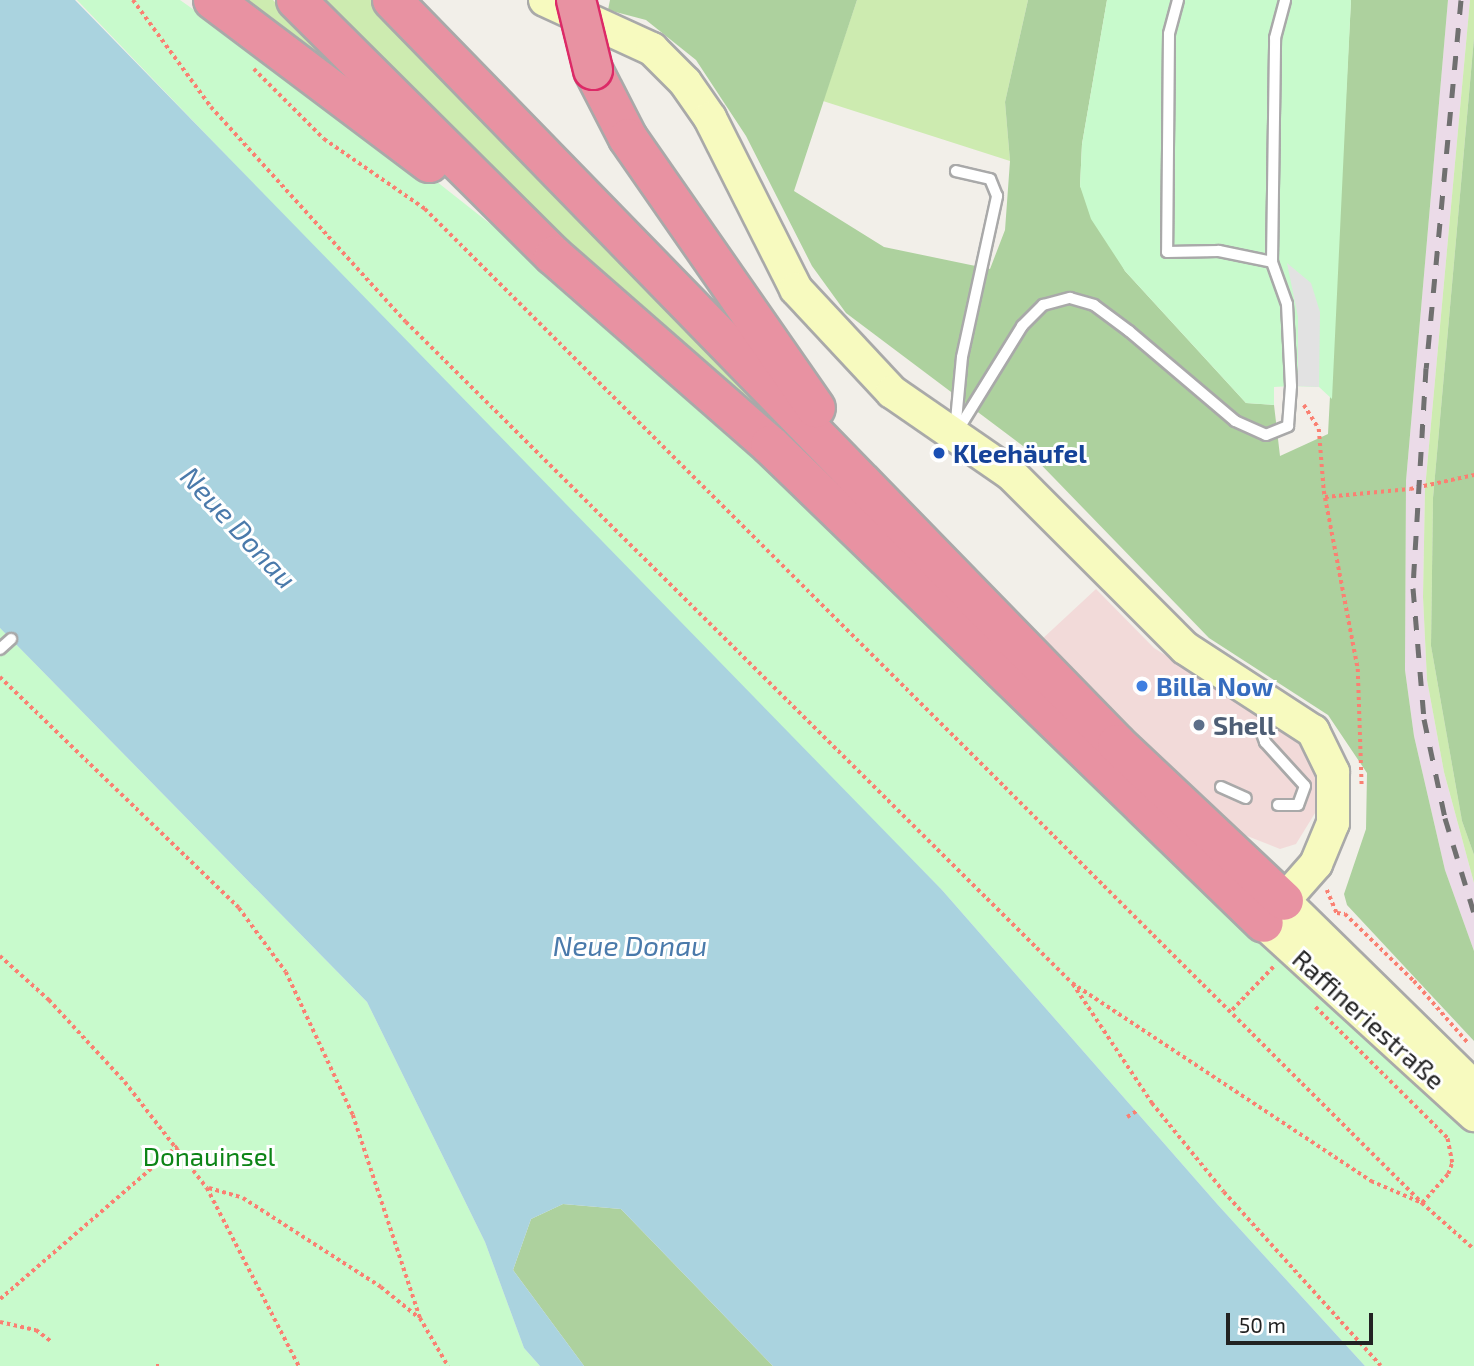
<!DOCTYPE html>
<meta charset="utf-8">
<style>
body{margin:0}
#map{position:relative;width:1474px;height:1366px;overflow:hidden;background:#f2efe9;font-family:"Exo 2",sans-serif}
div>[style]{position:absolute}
.commercial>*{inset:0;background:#f2dad9}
.industrial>*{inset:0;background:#ebdbe8}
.grass>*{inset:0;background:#cdebb0}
.forest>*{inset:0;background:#add19e}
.park>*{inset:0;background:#c8facc}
.parking>*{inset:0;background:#e2e2e2}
.water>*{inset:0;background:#aad3df}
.path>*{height:3.5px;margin-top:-1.75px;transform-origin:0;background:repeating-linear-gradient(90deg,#fa8072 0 3.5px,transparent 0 7px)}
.roads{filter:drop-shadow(2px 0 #a9a9a9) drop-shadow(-2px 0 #a9a9a9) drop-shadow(0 2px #a9a9a9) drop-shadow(0 -2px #a9a9a9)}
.lane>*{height:10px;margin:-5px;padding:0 5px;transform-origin:5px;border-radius:5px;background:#fff}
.secondary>*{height:32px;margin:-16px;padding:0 16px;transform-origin:16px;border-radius:16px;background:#f7fabf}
.highway>*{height:38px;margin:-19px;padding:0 19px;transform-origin:19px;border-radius:19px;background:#e892a2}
.rail>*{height:5px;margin-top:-2.5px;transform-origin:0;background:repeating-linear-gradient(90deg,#707070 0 14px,transparent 0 28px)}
.bridges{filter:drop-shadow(2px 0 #dc2a67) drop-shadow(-2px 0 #dc2a67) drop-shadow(0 2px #dc2a67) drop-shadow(0 -2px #dc2a67)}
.highway-bridge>*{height:38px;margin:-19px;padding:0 19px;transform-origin:19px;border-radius:19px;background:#e892a2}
.dots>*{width:19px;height:19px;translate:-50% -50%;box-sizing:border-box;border:4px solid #fff;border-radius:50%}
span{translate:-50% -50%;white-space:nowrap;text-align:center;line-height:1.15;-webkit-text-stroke:6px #fff;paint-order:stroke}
.transit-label{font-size:26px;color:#164399;font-weight:700}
.left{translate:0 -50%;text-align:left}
.shop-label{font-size:26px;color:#366cbe;font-weight:700}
.service-label{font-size:26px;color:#4e5e75;font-weight:700}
.street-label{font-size:26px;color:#222}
.park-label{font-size:26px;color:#0c8416}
.water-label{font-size:28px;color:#4a7aab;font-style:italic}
.scale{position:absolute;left:1226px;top:1313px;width:147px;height:32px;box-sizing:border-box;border:4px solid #222;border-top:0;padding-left:9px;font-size:21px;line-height:24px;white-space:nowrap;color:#222;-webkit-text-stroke:5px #fff;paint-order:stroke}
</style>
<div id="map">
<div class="commercial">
<div style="clip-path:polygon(1096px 589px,1154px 648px,1297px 738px,1305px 748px,1317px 767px,1320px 805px,1296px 844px,1280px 849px,1237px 832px,1040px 641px)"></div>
</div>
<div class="industrial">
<div style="clip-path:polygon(1448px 0,1470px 0,1425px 489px,1423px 597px,1427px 680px,1444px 772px,1474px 883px,1474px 951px,1445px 870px,1414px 736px,1405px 670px,1406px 481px)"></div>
</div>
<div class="grass">
<div style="clip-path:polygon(248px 0,273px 0,381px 112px,298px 50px)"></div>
<div style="clip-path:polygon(318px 0,375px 0,997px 645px,477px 167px)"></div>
<div style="clip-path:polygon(857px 0,1028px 0,1005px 102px,1010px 161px,823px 101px)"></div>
<div style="clip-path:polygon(1470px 0,1474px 0,1474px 38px,1433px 498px,1431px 646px,1462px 821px,1474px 855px,1474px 883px,1444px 772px,1427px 680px,1423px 597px,1425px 489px)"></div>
</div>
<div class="forest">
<div style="clip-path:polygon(610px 0,857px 0,794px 191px,884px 247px,990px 269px,1005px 230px,1010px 161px,1005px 102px,1028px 0,1107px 0,1082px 144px,1080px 186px,1125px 271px,1246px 403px,1274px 405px,1280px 456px,1328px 434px,1351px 0,1448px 0,1406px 481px,1405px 670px,1414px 736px,1445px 870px,1474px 951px,1474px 1041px,1347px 905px,1344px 894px,1366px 829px,1367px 773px,1328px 715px,1209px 638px,1023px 446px,846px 313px,812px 266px,746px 136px,696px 60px,646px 20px,608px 10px)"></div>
<div style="clip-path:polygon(1474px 38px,1474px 855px,1462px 821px,1431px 646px,1433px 498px)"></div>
<div style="clip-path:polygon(563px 1204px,621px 1209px,773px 1366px,584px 1366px,513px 1270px,531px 1219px)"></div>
</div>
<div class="park">
<div style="clip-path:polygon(77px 0,180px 0,422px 170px,575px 291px,680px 381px,1474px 1125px,1474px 1366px,1365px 1366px,1218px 1205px,942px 890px,513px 454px)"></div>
<div style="clip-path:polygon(1107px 0,1351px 0,1332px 399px,1319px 387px,1291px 386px,1274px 387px,1274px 405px,1246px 403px,1125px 271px,1091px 219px,1080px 186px,1082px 144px)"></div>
<div style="clip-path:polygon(0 628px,367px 1002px,485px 1242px,524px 1348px,540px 1366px,0 1366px)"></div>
</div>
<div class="parking">
<div style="clip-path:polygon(1287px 263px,1311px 283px,1320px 312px,1319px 387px,1298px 386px,1298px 317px)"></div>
</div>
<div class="water">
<div style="clip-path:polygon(0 0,75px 0,942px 890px,1218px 1205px,1365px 1366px,773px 1366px,621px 1209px,563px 1204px,531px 1219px,513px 1270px,584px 1366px,540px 1366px,524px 1348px,485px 1242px,367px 1002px,0 628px)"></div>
</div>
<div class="path">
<div style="left:133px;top:0;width:132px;rotate:53.9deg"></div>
<div style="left:211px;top:107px;width:290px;rotate:47.8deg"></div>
<div style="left:406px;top:322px;width:938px;rotate:44.78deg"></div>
<div style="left:1072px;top:983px;width:359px;rotate:33.5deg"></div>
<div style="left:1371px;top:1181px;width:56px;rotate:23.3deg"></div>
<div style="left:1422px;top:1203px;width:39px;rotate:-48deg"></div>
<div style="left:1448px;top:1174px;width:12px;rotate:-70deg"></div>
<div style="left:1452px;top:1163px;width:25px;rotate:-101deg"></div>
<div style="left:1447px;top:1138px;width:187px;rotate:-135.2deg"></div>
<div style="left:254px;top:69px;width:99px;rotate:45deg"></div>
<div style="left:324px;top:139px;width:123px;rotate:34.7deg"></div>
<div style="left:425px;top:209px;width:1408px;rotate:44.91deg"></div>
<div style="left:1422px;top:1203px;width:69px;rotate:41.5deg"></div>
<div style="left:1304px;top:405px;width:28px;rotate:58deg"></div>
<div style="left:1319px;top:429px;width:62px;rotate:85.4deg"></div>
<div style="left:1324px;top:491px;width:181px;rotate:79.2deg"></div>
<div style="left:1358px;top:669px;width:119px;rotate:88.1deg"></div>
<div style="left:1325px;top:497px;width:85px;rotate:-5.4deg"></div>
<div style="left:1410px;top:489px;width:66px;rotate:-12.3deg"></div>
<div style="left:0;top:677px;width:332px;rotate:44deg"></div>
<div style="left:239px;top:908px;width:79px;rotate:53.7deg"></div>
<div style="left:286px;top:972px;width:158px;rotate:64.9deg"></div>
<div style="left:353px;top:1115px;width:214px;rotate:71.7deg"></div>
<div style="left:420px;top:1318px;width:56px;rotate:59.7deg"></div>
<div style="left:1327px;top:890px;width:25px;rotate:67deg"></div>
<div style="left:1337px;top:913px;width:8px;rotate:7deg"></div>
<div style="left:1345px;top:914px;width:96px;rotate:44.2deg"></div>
<div style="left:1414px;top:981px;width:82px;rotate:48.9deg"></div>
<div style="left:0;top:956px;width:66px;rotate:41.9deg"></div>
<div style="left:49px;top:1000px;width:112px;rotate:47.2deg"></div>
<div style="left:125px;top:1082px;width:134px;rotate:52.3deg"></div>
<div style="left:207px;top:1188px;width:200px;rotate:62.7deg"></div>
<div style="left:1073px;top:984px;width:143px;rotate:56.4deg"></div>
<div style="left:1152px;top:1103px;width:114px;rotate:51deg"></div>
<div style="left:1224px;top:1192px;width:234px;rotate:47.9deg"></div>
<div style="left:1232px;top:1010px;width:61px;rotate:-46.3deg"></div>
<div style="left:1127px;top:1117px;width:13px;rotate:-32deg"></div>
<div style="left:209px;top:1188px;width:35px;rotate:16deg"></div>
<div style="left:243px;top:1198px;width:164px;rotate:32.8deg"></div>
<div style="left:381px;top:1287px;width:48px;rotate:39deg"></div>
<div style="left:0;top:1299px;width:234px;rotate:-40.8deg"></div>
<div style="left:0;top:1322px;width:37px;rotate:13deg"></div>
<div style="left:36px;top:1330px;width:20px;rotate:37deg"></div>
<div style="left:156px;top:1366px;width:5px"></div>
</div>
<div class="roads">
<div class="lane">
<div style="left:1178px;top:0;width:35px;rotate:105deg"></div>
<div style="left:1169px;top:34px;width:218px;rotate:90.5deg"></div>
<div style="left:1167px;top:252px;width:52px;rotate:-1.1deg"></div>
<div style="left:1219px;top:251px;width:54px;rotate:11.7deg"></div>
<div style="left:955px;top:431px;width:74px;rotate:-84.6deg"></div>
<div style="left:962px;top:357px;width:165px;rotate:-77.7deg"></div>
<div style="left:997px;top:196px;width:18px;rotate:-112deg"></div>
<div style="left:990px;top:179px;width:35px;rotate:-167deg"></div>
<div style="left:956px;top:433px;width:126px;rotate:-58.3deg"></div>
<div style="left:1022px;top:326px;width:30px;rotate:-45deg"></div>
<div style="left:1043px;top:305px;width:28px;rotate:-15deg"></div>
<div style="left:1070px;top:298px;width:25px;rotate:16deg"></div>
<div style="left:1094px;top:305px;width:44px;rotate:36.6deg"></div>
<div style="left:1129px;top:331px;width:139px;rotate:40.3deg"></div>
<div style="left:1235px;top:421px;width:34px;rotate:24deg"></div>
<div style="left:1266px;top:435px;width:24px;rotate:-22deg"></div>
<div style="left:1288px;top:426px;width:40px;rotate:-85.7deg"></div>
<div style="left:1291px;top:386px;width:82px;rotate:-92.8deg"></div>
<div style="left:1287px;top:304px;width:45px;rotate:-109.7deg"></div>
<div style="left:1272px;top:262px;width:224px;rotate:-89.2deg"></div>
<div style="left:1275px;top:38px;width:39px;rotate:-75deg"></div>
<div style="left:0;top:649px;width:15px;rotate:-42deg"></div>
<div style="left:1260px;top:728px;width:15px;rotate:70deg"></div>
<div style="left:1265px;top:742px;width:59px;rotate:47.7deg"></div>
<div style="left:1305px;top:786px;width:20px;rotate:110deg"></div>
<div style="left:1298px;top:805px;width:20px;rotate:180deg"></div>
<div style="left:1221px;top:787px;width:27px;rotate:24deg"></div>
</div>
<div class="secondary">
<div style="left:545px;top:0;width:118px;rotate:24.6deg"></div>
<div style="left:652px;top:49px;width:47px;rotate:45deg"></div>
<div style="left:685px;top:82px;width:44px;rotate:55.2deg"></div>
<div style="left:710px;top:118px;width:191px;rotate:63.3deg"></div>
<div style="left:796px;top:289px;width:141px;rotate:47deg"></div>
<div style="left:892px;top:392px;width:145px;rotate:34.6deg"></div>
<div style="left:1011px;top:474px;width:246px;rotate:45deg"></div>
<div style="left:1185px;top:648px;width:153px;rotate:33deg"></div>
<div style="left:1313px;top:731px;width:46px;rotate:64deg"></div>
<div style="left:1333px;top:772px;width:51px;rotate:90deg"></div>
<div style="left:1333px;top:823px;width:44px;rotate:112.5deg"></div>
<div style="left:1316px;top:864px;width:79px;rotate:131.4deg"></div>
<div style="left:1264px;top:923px;width:285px;rotate:42.4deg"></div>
<div style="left:1284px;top:901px;width:266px;rotate:44.4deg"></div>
</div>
<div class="highway">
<div style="left:213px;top:0;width:271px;rotate:37deg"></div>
<div style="left:296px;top:0;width:363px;rotate:44.8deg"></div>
<div style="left:554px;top:256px;width:287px;rotate:41.2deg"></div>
<div style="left:770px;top:445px;width:687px;rotate:44.06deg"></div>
<div style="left:392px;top:0;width:1039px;rotate:45.74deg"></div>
<div style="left:1117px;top:744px;width:229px;rotate:43.2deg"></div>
<div style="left:593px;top:70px;width:76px;rotate:62.8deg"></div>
<div style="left:628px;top:138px;width:329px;rotate:55.2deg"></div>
</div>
</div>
<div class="rail">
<div style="left:1461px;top:0;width:370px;rotate:95.4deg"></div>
<div style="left:1426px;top:368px;width:220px;rotate:93.4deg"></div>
<div style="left:1413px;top:588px;width:131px;rotate:85.2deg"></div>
<div style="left:1424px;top:719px;width:101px;rotate:78deg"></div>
<div style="left:1445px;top:818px;width:99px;rotate:73deg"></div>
</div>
<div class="bridges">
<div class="highway-bridge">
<div style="left:576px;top:0;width:72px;rotate:76.3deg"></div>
</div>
</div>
<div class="dots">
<div style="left:939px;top:453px;background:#1a4fb4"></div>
<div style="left:1142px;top:686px;background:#3f7fe0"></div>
<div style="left:1199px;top:725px;background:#5c6f8a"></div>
</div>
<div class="transit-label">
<span class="left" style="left:953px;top:453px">Kleehäufel</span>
</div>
<div class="shop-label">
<span class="left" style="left:1156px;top:686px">Billa Now</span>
</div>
<div class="service-label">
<span class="left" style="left:1213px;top:725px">Shell</span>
</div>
<div class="street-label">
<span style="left:1369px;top:1019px;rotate:42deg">Raffineriestraße</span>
</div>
<div class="park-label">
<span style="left:209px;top:1156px">Donauinsel</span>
</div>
<div class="water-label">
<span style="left:239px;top:527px;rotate:47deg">Neue Donau</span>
<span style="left:630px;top:945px">Neue Donau</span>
</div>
<div class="scale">50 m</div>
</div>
